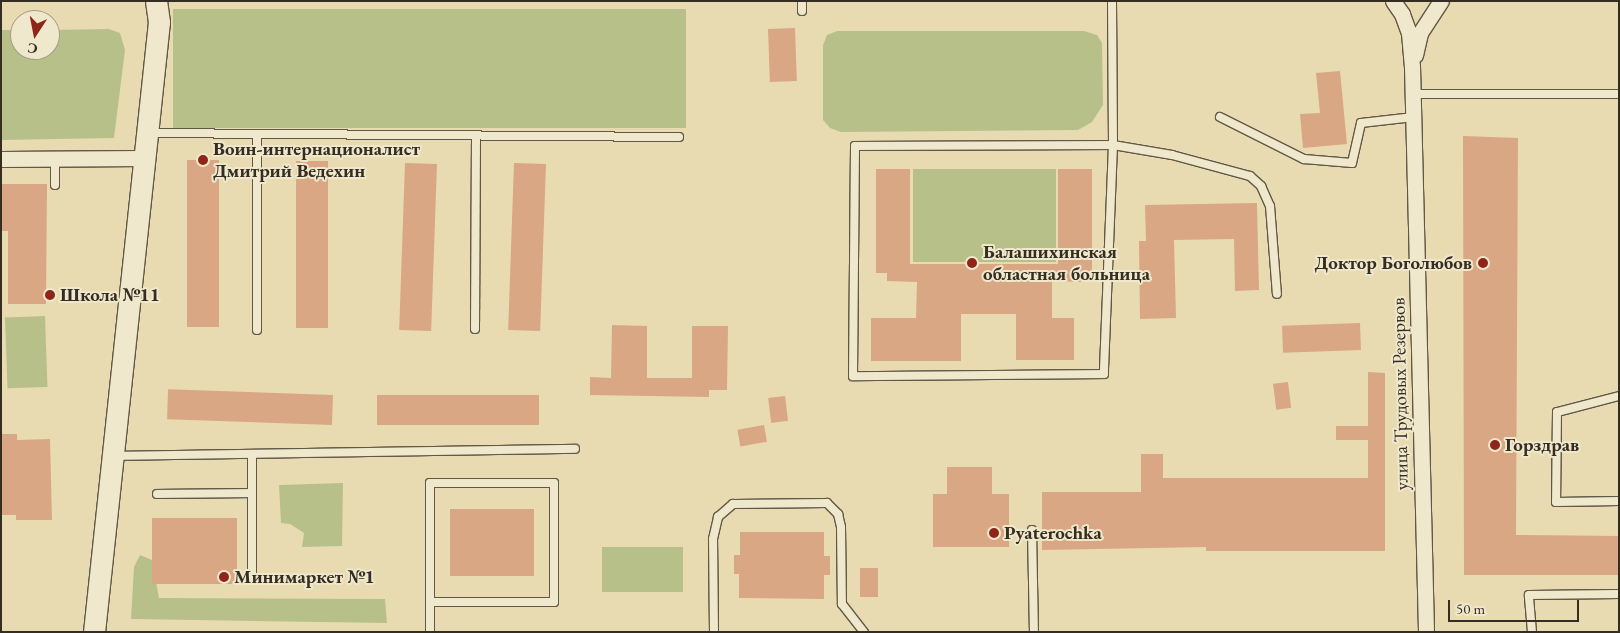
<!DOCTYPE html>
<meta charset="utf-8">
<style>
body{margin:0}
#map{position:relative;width:1620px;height:633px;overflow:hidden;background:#e8dbb1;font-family:"EB Garamond",serif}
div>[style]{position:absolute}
.green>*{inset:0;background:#b8c08a;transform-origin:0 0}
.building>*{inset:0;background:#d9a784;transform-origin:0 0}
.roads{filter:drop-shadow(1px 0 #625846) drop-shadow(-1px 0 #625846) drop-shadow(0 1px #625846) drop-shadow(0 -1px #625846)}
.service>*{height:8px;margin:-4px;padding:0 4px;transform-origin:4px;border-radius:4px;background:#f0e8cc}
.minor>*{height:15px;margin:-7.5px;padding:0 7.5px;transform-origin:7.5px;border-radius:7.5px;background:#f0e8cc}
.secondary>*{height:21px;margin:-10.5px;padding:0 10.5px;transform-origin:10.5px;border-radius:10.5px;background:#f0e8cc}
.dots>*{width:14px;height:14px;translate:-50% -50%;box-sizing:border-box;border:2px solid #f0e8cc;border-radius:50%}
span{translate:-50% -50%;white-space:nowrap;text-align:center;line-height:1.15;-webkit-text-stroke:4px #f0e8cc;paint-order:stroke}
.poi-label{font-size:19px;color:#362d22;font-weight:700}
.left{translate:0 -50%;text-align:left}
.right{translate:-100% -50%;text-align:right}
.street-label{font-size:19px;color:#362d22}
.frame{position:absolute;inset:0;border:2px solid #362d22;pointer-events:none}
.north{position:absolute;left:10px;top:10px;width:50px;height:50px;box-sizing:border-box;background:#f0e8cc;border:1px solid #a69d88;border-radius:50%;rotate:191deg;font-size:14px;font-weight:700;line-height:20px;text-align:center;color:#362d22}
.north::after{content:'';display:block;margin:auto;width:18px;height:22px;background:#8f2418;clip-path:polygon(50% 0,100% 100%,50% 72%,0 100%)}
.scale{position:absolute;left:1448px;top:600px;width:131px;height:22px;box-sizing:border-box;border:2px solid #362d22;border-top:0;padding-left:6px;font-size:15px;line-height:18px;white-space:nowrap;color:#362d22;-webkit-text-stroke:4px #f0e8cc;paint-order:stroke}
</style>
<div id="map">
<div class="green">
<div style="left:686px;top:9px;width:119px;height:513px;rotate:90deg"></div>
<div style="clip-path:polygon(109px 29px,120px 33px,125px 50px,114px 138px,1px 140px,1px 30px,20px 30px,20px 50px,50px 50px,50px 30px)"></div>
<div style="clip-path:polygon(837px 31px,1084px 31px,1097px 35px,1102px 43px,1103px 105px,1092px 122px,1078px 130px,841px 132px,830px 128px,823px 120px,823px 45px,827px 35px)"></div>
<div style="left:913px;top:169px;width:143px;height:93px"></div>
<div style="left:45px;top:316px;width:71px;height:40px;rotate:88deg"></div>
<div style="clip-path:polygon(343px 483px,342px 546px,302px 547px,304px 533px,290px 524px,281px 523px,279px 485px)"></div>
<div style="left:602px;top:547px;width:81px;height:45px"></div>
<div style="clip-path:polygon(140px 555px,152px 560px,159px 598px,385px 599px,387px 623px,131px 619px,134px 567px)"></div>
</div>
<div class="building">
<div style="left:795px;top:28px;width:53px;height:27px;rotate:88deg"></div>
<div style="clip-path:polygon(1340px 71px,1347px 144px,1303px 148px,1300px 114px,1320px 113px,1316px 73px)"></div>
<div style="clip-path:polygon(1463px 136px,1518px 138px,1516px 535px,1619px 536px,1619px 575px,1464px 575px)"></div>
<div style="left:187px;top:160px;width:32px;height:167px"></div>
<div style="left:296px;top:161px;width:32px;height:167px"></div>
<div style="left:405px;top:163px;width:32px;height:167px;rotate:2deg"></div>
<div style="left:514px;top:163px;width:32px;height:167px;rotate:2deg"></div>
<div style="clip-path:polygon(876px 169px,910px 169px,910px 264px,1058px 264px,1058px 169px,1092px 169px,1092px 273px,1081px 274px,1081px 282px,1052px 281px,1052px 318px,1074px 318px,1074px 360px,1016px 360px,1016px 314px,961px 314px,961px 361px,871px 361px,871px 318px,916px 318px,917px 282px,887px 281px,887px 273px,876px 273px)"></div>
<div style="clip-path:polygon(1px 184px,47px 184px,46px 304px,8px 304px,8px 231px,1px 231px)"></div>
<div style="clip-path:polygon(1257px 203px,1259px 290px,1235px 291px,1234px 239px,1174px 240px,1176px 318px,1140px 319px,1139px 241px,1146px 241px,1145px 205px)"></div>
<div style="left:1360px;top:323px;width:27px;height:78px;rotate:88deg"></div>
<div style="clip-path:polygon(612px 325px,647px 326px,647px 378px,692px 378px,692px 326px,728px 326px,727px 390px,709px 390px,709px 397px,590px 395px,590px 377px,611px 378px)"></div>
<div style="clip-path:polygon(1368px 372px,1385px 373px,1385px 551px,1206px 551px,1206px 547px,1042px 550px,1042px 492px,1141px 492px,1141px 454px,1163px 454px,1163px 478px,1368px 478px,1368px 440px,1336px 440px,1336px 426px,1368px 426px)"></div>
<div style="left:1288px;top:382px;width:26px;height:15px;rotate:83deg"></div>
<div style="left:333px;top:395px;width:30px;height:165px;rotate:92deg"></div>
<div style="left:377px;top:395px;width:162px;height:30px"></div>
<div style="left:785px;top:396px;width:25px;height:17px;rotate:83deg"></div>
<div style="left:764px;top:425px;width:17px;height:27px;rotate:80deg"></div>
<div style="clip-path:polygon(1px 434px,17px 434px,17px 440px,50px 439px,52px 520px,16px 520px,16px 515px,1px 515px)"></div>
<div style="clip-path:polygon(947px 467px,992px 467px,992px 494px,1009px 494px,1009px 547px,933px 547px,933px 494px,947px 494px)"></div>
<div style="left:450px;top:509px;width:84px;height:67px"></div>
<div style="left:152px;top:518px;width:85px;height:66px"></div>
<div style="clip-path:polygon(740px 532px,824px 532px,824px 556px,830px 556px,830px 575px,824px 575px,824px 599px,739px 598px,739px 574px,734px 574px,734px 555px,740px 555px)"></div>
<div style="left:860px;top:568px;width:18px;height:29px"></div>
</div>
<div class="roads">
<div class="service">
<div style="left:802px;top:1px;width:10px;rotate:90deg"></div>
<div style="left:1112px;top:1px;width:144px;rotate:89.6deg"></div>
<div style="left:1113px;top:145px;width:60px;rotate:9.6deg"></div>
<div style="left:1172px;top:155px;width:81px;rotate:15.1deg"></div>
<div style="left:1250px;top:176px;width:15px;rotate:42deg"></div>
<div style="left:1261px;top:186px;width:22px;rotate:66deg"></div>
<div style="left:1270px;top:206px;width:88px;rotate:85.5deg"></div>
<div style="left:1413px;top:94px;width:206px"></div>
<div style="left:1220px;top:117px;width:94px;rotate:26.6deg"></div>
<div style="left:1304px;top:159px;width:48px;rotate:4.8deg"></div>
<div style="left:1352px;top:163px;width:41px;rotate:-77.3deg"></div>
<div style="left:1361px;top:123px;width:53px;rotate:-6.5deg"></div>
<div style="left:147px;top:133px;width:532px;rotate:0.43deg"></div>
<div style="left:1113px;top:145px;width:229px;rotate:92.3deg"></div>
<div style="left:1104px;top:374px;width:251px;rotate:179.5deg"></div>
<div style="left:853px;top:376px;width:230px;rotate:-89.5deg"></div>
<div style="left:855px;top:146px;width:258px;rotate:-0.2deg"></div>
<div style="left:55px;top:185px;width:26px;rotate:-90deg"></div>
<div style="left:475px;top:329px;width:193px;rotate:-89.7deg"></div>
<div style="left:257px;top:330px;width:196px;rotate:-90deg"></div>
<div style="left:1619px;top:396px;width:64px;rotate:165.5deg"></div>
<div style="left:1557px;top:412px;width:90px;rotate:90.6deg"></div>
<div style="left:1556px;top:502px;width:63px;rotate:-0.9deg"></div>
<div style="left:114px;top:456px;width:461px;rotate:-0.9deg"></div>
<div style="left:157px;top:494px;width:95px;rotate:-0.6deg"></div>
<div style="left:1032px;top:530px;width:102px;rotate:88.9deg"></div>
<div style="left:252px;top:577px;width:123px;rotate:-90deg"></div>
<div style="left:430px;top:602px;width:124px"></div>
<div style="left:554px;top:602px;width:119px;rotate:-90deg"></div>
<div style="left:554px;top:483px;width:124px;rotate:180deg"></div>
<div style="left:430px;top:483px;width:149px;rotate:90deg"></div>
<div style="left:714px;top:632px;width:93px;rotate:-90.6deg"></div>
<div style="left:713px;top:539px;width:23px;rotate:-77deg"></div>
<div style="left:718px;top:517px;width:20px;rotate:-41deg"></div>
<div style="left:733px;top:504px;width:94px;rotate:-0.6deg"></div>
<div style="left:827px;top:503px;width:16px;rotate:45deg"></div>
<div style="left:838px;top:514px;width:13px;rotate:77deg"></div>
<div style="left:841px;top:527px;width:77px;rotate:89.3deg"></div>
<div style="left:842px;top:604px;width:36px;rotate:52deg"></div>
<div style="left:1532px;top:632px;width:37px;rotate:-95deg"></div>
<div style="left:1529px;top:595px;width:90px;rotate:-0.6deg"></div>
</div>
<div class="minor">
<div style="left:1393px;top:1px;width:16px;rotate:55deg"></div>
<div style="left:1402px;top:14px;width:20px;rotate:70deg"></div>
<div style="left:1409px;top:33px;width:33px;rotate:85deg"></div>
<div style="left:1412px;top:66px;width:566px;rotate:88.58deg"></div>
<div style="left:1415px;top:55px;width:23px;rotate:-77deg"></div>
<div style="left:1420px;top:33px;width:38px;rotate:-57deg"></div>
<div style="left:1px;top:159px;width:142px;rotate:-0.4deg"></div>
</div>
<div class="secondary">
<div style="left:94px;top:632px;width:613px;rotate:-83.92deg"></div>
<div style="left:159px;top:22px;width:21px;rotate:-98deg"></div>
</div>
</div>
<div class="dots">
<div style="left:203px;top:160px;background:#8f2418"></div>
<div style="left:972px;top:263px;background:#8f2418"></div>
<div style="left:1483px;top:263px;background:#8f2418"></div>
<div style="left:50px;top:295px;background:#8f2418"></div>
<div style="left:1495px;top:445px;background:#8f2418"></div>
<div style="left:994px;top:533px;background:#8f2418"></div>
<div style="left:224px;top:577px;background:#8f2418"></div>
</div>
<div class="poi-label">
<span class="left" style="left:213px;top:160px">Воин-интернационалист<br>Дмитрий Ведехин</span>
<span class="left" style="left:983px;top:263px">Балашихинская<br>областная больница</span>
<span class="right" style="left:1472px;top:263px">Доктор Боголюбов</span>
<span class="left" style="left:60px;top:295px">Школа №11</span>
<span class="left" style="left:1505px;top:445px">Горздрав</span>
<span class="left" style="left:1004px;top:533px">Pyaterochka</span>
<span class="left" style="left:234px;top:577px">Минимаркет №1</span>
</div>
<div class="street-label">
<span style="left:1400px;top:394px;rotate:-91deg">улица Трудовых Резервов</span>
</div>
<div class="frame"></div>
<div class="north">С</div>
<div class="scale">50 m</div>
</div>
